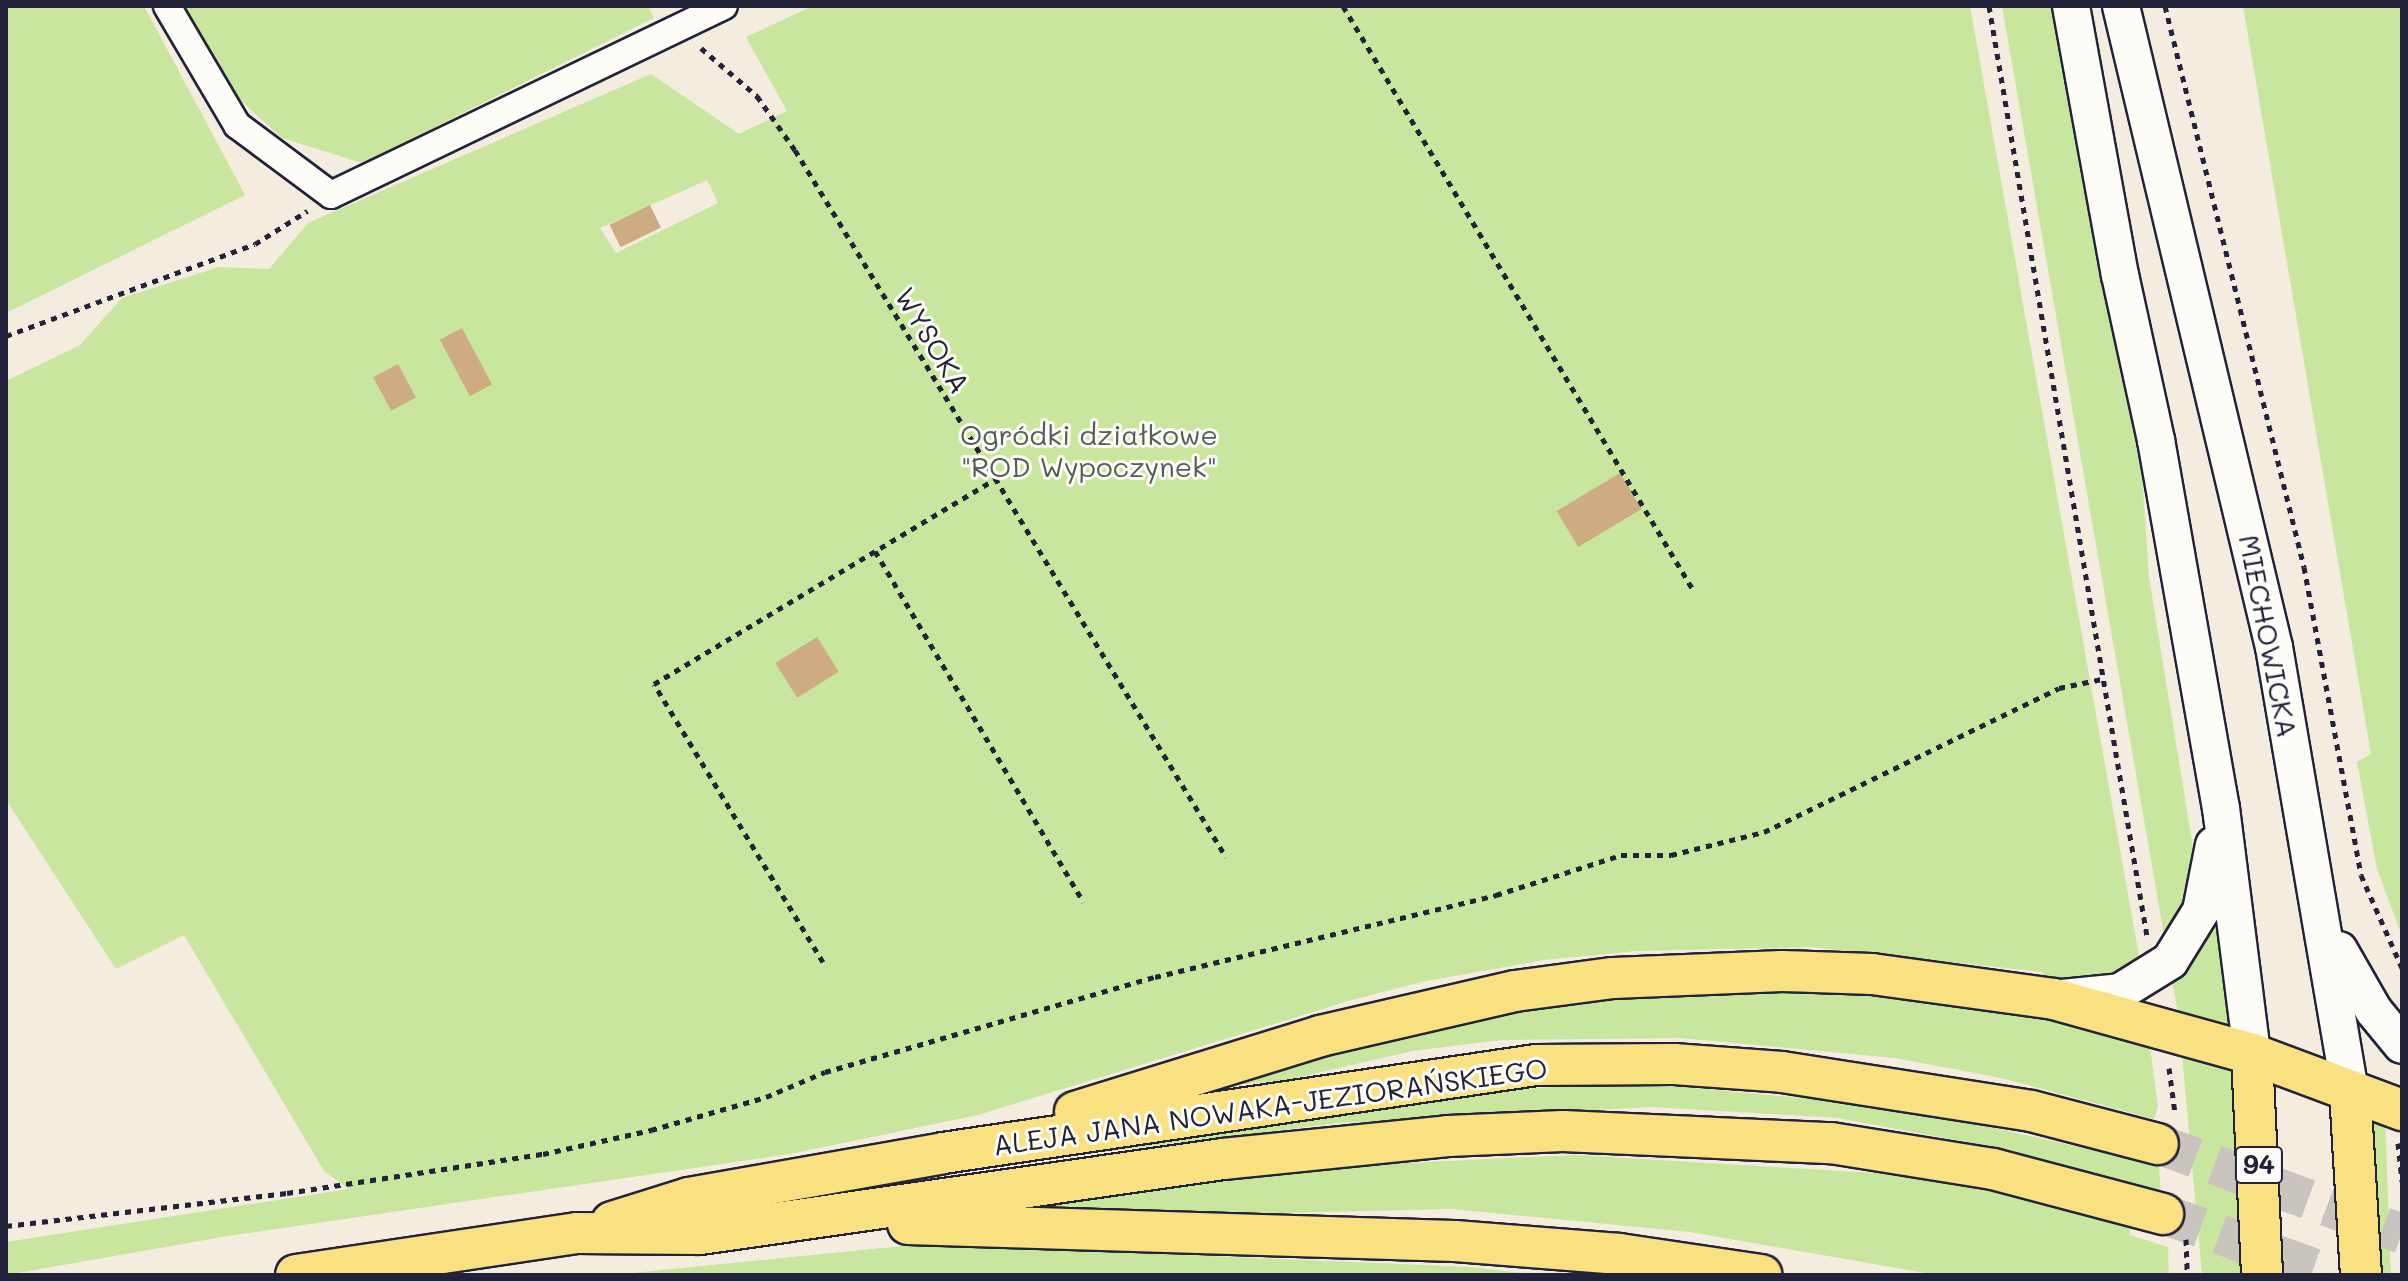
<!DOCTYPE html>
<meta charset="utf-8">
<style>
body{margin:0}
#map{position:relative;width:2408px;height:1281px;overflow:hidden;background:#f4ecdf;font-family:Mali,sans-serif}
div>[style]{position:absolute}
.green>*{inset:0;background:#c8e69d}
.building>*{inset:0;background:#ceac81;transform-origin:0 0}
.primary-tunnel>*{height:40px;margin-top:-20px;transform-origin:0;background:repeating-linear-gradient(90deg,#cac4be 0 40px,transparent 0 60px)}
.path>*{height:5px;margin-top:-2.5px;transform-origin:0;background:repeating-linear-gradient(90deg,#22223b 0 6px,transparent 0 12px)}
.roads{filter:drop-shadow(2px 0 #22223b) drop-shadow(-2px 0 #22223b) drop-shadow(0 2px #22223b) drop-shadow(0 -2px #22223b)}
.street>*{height:26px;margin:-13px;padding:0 13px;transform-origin:13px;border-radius:13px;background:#fdfcf7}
.secondary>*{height:36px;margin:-18px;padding:0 18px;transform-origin:18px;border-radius:18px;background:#fdfcf7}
.primary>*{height:40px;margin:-20px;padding:0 20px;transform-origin:20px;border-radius:20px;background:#f9e181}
span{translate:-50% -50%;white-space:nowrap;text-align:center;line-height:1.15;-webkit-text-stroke:6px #fdfcf7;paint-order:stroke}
.shield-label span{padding:2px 6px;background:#fdfcf7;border:2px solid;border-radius:6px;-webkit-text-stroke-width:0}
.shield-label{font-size:26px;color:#22223b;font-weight:700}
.street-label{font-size:28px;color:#22223b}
.park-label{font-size:28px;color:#545d58}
.frame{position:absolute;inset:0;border:8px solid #22223b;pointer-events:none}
</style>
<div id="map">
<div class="green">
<div style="clip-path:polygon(6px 6px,144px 6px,245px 195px,6px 313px)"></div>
<div style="clip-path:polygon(182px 6px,648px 6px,654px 18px,362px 163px,282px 138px,238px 98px)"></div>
<div style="clip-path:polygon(evenodd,813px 6px,1970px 6px,2141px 967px,2085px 988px,2041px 977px,2043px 972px,1811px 947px,1636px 951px,1544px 960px,1421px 982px,1352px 1000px,978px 1115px,790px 1154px,228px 1236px,6px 1275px,6px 1242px,349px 1189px,324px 1171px,184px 935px,116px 969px,6px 800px,6px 381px,80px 345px,122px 298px,219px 267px,269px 269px,308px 223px,651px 74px,739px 134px,787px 111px,746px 37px,813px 6px,707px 180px,718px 203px,616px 253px,600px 228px,707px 180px)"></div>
<div style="clip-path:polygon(2002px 6px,2054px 6px,2139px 430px,2149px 577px,2194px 854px,2187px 903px,2166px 946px)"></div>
<div style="clip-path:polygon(2243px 6px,2402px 6px,2402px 936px,2377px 869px,2357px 762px,2371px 754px)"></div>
<div style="clip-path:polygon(2210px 918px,2218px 919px,2229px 1028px,2179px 1018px,2171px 976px)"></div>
<div style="clip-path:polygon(1852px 989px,1978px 1003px,2149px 1039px,2158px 1107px,2154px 1119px,2001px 1078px,1895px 1058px,1680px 1038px,1502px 1040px,1412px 1051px,1287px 1080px,1223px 1086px,1371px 1038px,1605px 993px)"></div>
<div style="clip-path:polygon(2181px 1044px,2233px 1066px,2247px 1275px,2202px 1275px)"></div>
<div style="clip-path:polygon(1558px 1087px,1683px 1087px,1900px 1107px,2159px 1165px,2161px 1197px,1993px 1147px,1838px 1118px,1651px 1107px,1338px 1123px,982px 1167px,1424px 1094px)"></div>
<div style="clip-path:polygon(2380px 1116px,2385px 1120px,2391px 1275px,2380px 1275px,2373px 1121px)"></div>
<div style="clip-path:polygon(1575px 1155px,1876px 1173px,1983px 1189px,2130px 1228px,2130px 1235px,2168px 1247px,2169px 1275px,1937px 1275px,1690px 1232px,1451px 1209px,1280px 1213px,1024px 1207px,1282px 1169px)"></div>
<div style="clip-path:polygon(923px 1244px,1469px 1267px,1541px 1275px,612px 1275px)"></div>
</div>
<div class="building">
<div style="left:650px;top:205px;width:25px;height:45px;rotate:64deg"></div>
<div style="left:462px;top:328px;width:64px;height:25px;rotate:62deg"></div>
<div style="left:398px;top:364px;width:38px;height:28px;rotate:62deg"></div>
<div style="left:1620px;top:473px;width:42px;height:74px;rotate:59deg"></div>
<div style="left:817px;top:637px;width:41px;height:49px;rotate:58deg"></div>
</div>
<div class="primary-tunnel">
<div style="left:2158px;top:1144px;width:260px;rotate:20.2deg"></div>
<div style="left:2163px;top:1214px;width:180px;rotate:19.8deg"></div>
</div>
<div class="path">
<div style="left:1343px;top:6px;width:679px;rotate:59.05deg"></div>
<div style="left:1989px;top:6px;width:943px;rotate:80.36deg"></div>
<div style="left:2165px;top:6px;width:578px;rotate:76.08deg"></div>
<div style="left:2304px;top:567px;width:313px;rotate:79.5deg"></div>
<div style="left:2361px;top:875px;width:102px;rotate:66.2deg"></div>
<div style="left:701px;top:48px;width:74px;rotate:40.6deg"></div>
<div style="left:757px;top:96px;width:66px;rotate:54.9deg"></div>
<div style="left:795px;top:150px;width:828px;rotate:58.63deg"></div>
<div style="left:6px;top:336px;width:265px;rotate:-20.3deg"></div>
<div style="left:255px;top:244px;width:62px;rotate:-32.4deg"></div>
<div style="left:875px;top:551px;width:408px;rotate:59.3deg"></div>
<div style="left:823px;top:962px;width:325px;rotate:-121.3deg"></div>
<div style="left:654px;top:684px;width:397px;rotate:-31deg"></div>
<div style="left:2169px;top:1068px;width:45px;rotate:82.4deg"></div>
<div style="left:2398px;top:1143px;width:39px;rotate:84deg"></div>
<div style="left:6px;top:1226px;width:283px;rotate:-6.7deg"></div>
<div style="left:287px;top:1193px;width:259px;rotate:-8.7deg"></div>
<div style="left:543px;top:1154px;width:111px;rotate:-12.5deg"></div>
<div style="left:651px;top:1130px;width:120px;rotate:-16deg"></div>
<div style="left:766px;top:1097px;width:64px;rotate:-23deg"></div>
<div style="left:825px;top:1072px;width:343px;rotate:-16.1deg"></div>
<div style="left:1155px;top:977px;width:351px;rotate:-13.5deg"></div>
<div style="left:1496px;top:895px;width:131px;rotate:-17.7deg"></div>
<div style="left:1621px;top:855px;width:50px"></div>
<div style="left:1671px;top:855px;width:96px;rotate:-13.9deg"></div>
<div style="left:1764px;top:832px;width:328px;rotate:-26deg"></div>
<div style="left:2059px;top:688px;width:44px;rotate:-11.8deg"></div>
<div style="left:2186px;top:1239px;width:36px;rotate:88deg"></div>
</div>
<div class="roads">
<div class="street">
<div style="left:167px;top:6px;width:138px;rotate:59.5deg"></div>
<div style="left:237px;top:125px;width:117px;rotate:36.7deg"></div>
<div style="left:331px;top:195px;width:436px;rotate:-25.7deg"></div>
</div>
<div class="secondary">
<div style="left:2071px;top:6px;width:273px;rotate:79.7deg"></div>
<div style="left:2120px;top:275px;width:169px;rotate:77.7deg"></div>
<div style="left:2156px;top:440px;width:374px;rotate:80deg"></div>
<div style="left:2221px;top:808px;width:248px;rotate:82.8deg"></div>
<div style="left:2121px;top:6px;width:659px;rotate:76.58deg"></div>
<div style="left:2274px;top:647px;width:450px;rotate:80.3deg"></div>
<div style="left:2339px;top:950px;width:70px;rotate:60.2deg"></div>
<div style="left:2374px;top:1011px;width:44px;rotate:50.5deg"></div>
<div style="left:2062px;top:998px;width:58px;rotate:-5.9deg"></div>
<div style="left:2120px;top:992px;width:59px;rotate:-31.8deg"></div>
<div style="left:2170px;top:961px;width:59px;rotate:-58.2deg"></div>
<div style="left:2201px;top:911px;width:67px;rotate:-78.9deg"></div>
</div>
<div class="primary">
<div style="left:2252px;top:1054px;width:221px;rotate:87.4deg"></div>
<div style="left:2350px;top:1091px;width:184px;rotate:86.6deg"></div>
<div style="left:1075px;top:1112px;width:257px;rotate:-17.2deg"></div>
<div style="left:1320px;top:1036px;width:200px;rotate:-13deg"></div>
<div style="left:1515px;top:991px;width:99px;rotate:-7.6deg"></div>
<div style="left:1613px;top:978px;width:169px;rotate:-2.4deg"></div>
<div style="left:1782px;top:971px;width:90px;rotate:1.9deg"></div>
<div style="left:1872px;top:974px;width:184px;rotate:7.8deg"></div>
<div style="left:2054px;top:999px;width:205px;rotate:15.5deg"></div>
<div style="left:2252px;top:1054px;width:160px;rotate:20.5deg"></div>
<div style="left:612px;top:1222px;width:81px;rotate:-17.3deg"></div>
<div style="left:689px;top:1198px;width:258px;rotate:-10deg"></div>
<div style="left:943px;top:1153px;width:599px;rotate:-8.44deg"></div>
<div style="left:1536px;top:1065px;width:138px;rotate:-0.4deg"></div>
<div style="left:1674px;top:1064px;width:108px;rotate:4.2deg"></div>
<div style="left:1782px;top:1072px;width:252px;rotate:8.9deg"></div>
<div style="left:2031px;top:1111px;width:131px;rotate:14.6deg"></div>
<div style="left:908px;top:1224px;width:547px;rotate:1.78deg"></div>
<div style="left:1455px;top:1241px;width:165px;rotate:4.5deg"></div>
<div style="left:1619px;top:1254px;width:144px;rotate:8.4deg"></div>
<div style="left:296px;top:1275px;width:284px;rotate:-8.5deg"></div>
<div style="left:577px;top:1233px;width:123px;rotate:0.5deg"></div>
<div style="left:700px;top:1234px;width:528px;rotate:-8.16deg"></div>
<div style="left:1223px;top:1159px;width:226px;rotate:-5.8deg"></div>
<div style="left:1448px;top:1136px;width:115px;rotate:-2.5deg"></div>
<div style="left:1563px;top:1131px;width:268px;rotate:2.6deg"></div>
<div style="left:1831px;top:1143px;width:164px;rotate:9.1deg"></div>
<div style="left:1993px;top:1169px;width:176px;rotate:14.8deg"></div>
</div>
</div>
<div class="shield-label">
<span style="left:2259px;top:1165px">94</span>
</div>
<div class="street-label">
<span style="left:933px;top:340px;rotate:59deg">WYSOKA</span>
<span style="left:2269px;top:636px;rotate:79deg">MIECHOWICKA</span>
<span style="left:1270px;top:1106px;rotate:-8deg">ALEJA JANA NOWAKA-JEZIORAŃSKIEGO</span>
</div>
<div class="park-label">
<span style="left:1089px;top:450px">Ogródki działkowe<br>"ROD Wypoczynek"</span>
</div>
<div class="frame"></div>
</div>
